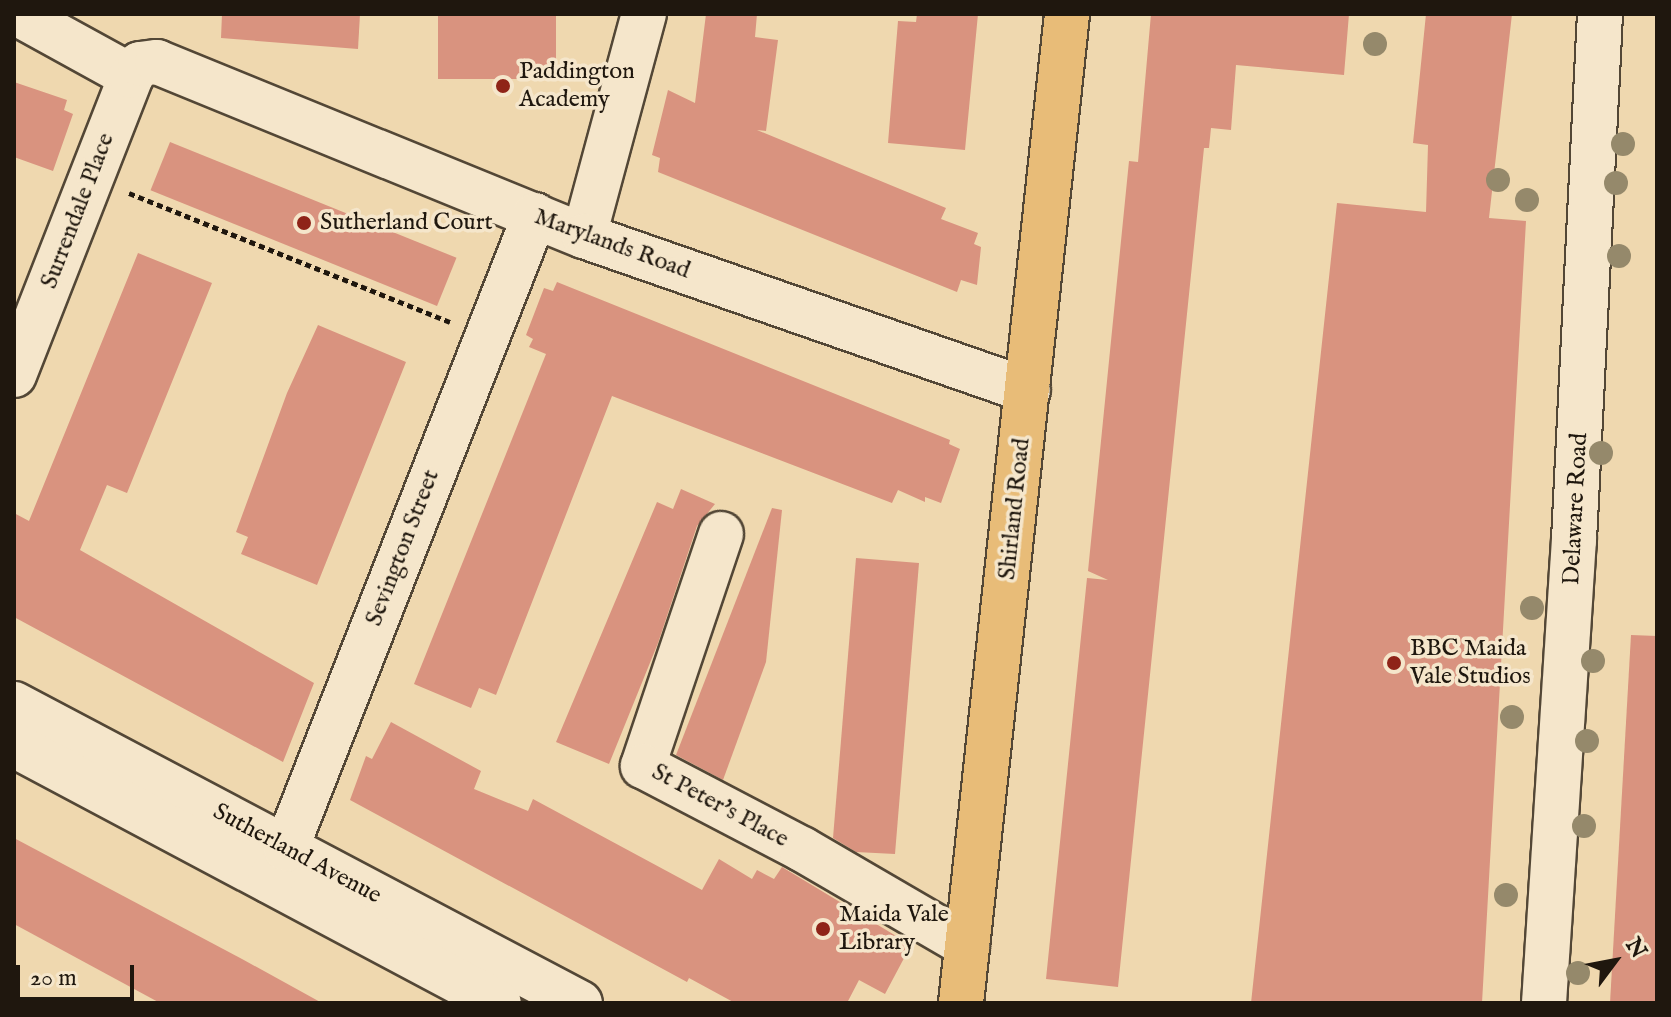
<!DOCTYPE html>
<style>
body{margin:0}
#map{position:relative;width:1671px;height:1017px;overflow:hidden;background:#efd8af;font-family:"IM FELL English",serif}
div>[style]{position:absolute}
.building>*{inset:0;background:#d9937f;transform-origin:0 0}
.path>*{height:5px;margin-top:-2.5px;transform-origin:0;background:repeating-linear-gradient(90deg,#1f170e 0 6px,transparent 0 10px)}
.roads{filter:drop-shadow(2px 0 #534736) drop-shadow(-2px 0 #534736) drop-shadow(0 2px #534736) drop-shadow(0 -2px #534736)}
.minor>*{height:44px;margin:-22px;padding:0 22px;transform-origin:22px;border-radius:22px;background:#f5e6cb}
.major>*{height:44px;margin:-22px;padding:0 22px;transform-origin:22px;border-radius:22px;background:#e8bc78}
.trees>*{width:24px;height:24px;margin:-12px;border-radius:50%;background:#95896b}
.dots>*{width:22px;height:22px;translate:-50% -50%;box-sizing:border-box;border:4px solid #f5e6cb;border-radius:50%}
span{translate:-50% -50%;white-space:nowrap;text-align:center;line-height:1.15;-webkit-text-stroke:7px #f5e6cb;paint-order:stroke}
.poi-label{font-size:24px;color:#1f170e}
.left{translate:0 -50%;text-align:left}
.street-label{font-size:24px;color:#1f170e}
.frame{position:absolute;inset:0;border:16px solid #1f170e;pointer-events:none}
.north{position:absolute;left:1575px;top:921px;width:80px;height:80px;-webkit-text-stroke:6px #f5e6cb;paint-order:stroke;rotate:58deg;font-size:22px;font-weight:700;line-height:32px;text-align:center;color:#1f170e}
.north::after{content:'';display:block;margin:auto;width:28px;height:36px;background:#1f170e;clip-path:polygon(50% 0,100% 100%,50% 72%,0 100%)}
.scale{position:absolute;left:16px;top:965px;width:118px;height:36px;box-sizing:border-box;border:4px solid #1f170e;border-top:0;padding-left:10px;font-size:24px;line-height:28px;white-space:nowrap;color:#1f170e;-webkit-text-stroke:6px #f5e6cb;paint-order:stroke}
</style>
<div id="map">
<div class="building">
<div style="clip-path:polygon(222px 14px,360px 14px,358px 49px,221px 38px)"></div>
<div style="left:438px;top:14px;width:118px;height:65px"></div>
<div style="clip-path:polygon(706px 14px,757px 14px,755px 37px,778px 40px,766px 131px,757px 130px,946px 208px,941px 219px,978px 233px,974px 244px,981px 247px,977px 285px,961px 280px,957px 292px,658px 172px,660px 158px,652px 155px,668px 90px,695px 103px)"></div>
<div style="clip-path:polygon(917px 14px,978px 14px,965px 150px,888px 143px,898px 21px,916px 22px)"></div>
<div style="clip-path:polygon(1151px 14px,1349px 14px,1344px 75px,1236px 65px,1231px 130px,1211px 128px,1209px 148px,1204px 148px,1118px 987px,1046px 979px,1087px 578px,1108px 580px,1088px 571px,1129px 161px,1138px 162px)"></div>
<div style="clip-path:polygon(1426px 14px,1512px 14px,1489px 218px,1526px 221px,1482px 1003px,1251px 1003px,1337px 203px,1426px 212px,1428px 145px,1413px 143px)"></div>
<div style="clip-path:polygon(14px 82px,67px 100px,64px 110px,73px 114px,53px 171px,14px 157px)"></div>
<div style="left:170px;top:142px;width:309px;height:52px;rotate:22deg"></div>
<div style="clip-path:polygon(138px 253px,212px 283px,127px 493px,107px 485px,80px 550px,314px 683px,283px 762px,14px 617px,14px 513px,29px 521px)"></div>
<div style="clip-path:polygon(557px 282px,950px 440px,949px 444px,960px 449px,941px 503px,925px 497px,925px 502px,898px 490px,892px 503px,612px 396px,496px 695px,479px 688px,471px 708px,414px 684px,546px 354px,529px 347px,533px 339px,526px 335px,544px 288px,553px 291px)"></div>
<div style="clip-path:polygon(318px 325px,406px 362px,317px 585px,241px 554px,248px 537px,236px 532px,287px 393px)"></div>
<div style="clip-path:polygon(681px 489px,715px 504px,697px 526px,658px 643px,609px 764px,556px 742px,657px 502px,673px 509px)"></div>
<div style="clip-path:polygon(772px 508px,782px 510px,766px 662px,723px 780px,676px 755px)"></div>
<div style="clip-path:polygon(856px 558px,919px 563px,895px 854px,856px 852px,833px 838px)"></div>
<div style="clip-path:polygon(1631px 635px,1657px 636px,1657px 1003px,1610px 1003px)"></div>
<div style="clip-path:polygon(391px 722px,481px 771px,474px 789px,528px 811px,533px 799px,702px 890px,719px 859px,752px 879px,757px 870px,774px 879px,782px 867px,911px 945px,885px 994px,859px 980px,847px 1003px,735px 1003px,689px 978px,687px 982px,350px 800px,366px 756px,372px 759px)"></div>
<div style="clip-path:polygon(14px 838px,242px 959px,322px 1003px,160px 1003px,14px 924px)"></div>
</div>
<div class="path">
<div style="left:129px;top:193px;width:346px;rotate:21.9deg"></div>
</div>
<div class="roads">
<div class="minor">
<div style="left:18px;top:14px;width:129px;rotate:28.8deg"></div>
<div style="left:584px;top:236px;width:230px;rotate:-74.9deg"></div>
<div style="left:14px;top:375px;width:321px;rotate:-68.6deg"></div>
<div style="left:131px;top:76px;width:15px;rotate:-53deg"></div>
<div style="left:140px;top:64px;width:17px;rotate:-7deg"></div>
<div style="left:157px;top:62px;width:461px;rotate:22.2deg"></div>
<div style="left:584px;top:236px;width:470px;rotate:19.2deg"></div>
<div style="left:721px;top:534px;width:245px;rotate:108.6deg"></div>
<div style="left:643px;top:766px;width:179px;rotate:27.6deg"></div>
<div style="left:802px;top:849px;width:191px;rotate:30.2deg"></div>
<div style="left:14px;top:704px;width:640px;rotate:27.85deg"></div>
<div style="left:14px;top:745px;width:549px;rotate:28.01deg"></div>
<div style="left:270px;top:881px;width:36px;rotate:-63deg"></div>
<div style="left:286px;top:849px;width:681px;rotate:-68.56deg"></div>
<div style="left:1544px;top:1003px;width:464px;rotate:-86.3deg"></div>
<div style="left:1574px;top:540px;width:527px;rotate:-87.17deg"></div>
</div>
<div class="major">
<div style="left:961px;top:1003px;width:995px;rotate:-83.88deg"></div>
</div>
</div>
<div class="trees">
<div style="left:1375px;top:44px"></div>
<div style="left:1623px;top:144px"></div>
<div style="left:1498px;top:180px"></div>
<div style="left:1616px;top:183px"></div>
<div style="left:1527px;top:200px"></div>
<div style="left:1619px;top:256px"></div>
<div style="left:1601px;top:453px"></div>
<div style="left:1532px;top:608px"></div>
<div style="left:1593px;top:661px"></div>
<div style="left:1512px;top:717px"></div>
<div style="left:1587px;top:741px"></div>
<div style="left:1584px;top:826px"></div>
<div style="left:1506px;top:895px"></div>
<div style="left:1578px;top:973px"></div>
</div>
<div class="dots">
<div style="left:503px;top:86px;background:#8f2418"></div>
<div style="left:304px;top:223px;background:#8f2418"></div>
<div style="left:1394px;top:663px;background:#8f2418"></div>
<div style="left:823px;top:929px;background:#8f2418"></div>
</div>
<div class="poi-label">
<span class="left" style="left:519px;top:86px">Paddington<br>Academy</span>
<span class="left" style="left:320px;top:223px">Sutherland Court</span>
<span class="left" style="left:1410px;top:663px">BBC Maida<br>Vale Studios</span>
<span class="left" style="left:839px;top:929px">Maida Vale<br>Library</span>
</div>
<div class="street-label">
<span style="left:78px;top:211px;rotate:-69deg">Surrendale Place</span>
<span style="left:612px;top:244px;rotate:20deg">Marylands Road</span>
<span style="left:1015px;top:509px;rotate:-84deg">Shirland Road</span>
<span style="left:1576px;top:509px;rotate:-87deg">Delaware Road</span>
<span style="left:403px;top:548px;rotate:-69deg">Sevington Street</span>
<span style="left:720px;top:806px;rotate:28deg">St Peter's Place</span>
<span style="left:297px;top:854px;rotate:28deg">Sutherland Avenue</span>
</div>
<div class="frame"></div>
<div class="north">N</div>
<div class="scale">20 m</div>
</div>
